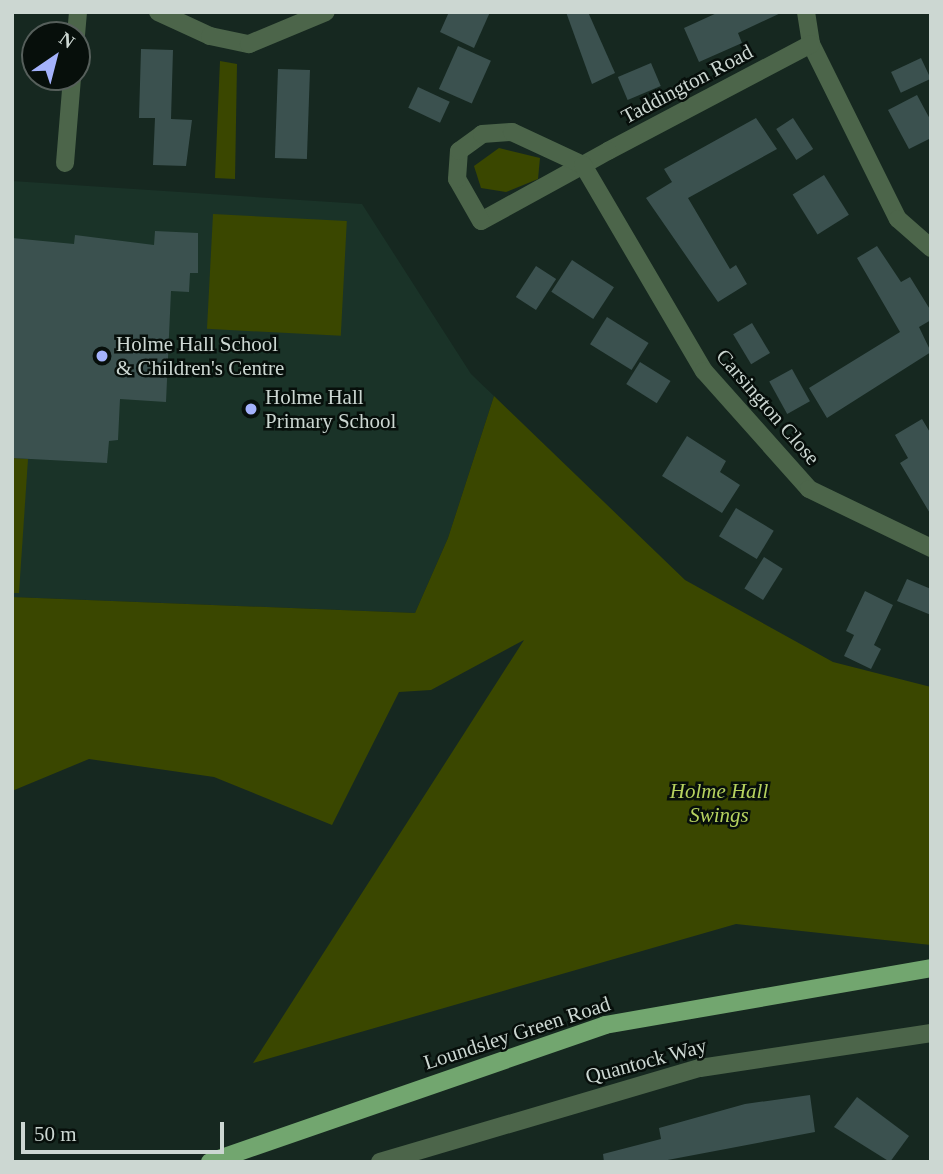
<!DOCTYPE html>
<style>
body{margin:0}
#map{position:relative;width:943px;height:1174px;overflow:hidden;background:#162820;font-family:Georgia,serif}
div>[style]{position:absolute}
.built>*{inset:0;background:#1a3328}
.green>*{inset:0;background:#3a4700;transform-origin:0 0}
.building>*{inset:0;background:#3b514f;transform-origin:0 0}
.minor>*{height:18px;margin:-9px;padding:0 9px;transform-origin:9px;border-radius:9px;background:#4c654a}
.major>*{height:18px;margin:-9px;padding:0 9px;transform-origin:9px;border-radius:9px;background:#72a66f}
.dots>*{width:19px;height:19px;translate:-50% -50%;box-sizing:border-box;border:4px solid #070f0b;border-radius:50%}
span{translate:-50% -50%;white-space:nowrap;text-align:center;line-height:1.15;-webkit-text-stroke:5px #070f0b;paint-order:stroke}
.street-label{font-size:21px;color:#ccd7d2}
.poi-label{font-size:21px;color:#ccd7d2}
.left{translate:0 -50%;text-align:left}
.park-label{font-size:21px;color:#b6d25f;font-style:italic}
.frame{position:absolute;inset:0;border:14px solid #ccd7d2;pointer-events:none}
.north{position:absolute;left:21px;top:21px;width:70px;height:70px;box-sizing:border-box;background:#070f0b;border:2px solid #565f5b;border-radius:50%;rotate:35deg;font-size:19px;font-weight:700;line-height:28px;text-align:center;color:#ccd7d2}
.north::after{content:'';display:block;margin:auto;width:24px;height:32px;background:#a4b2fc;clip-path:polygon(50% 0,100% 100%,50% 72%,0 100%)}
.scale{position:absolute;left:21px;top:1122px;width:203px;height:32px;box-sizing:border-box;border:4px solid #ccd7d2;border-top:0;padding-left:9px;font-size:21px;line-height:24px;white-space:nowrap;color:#ccd7d2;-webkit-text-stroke:5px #070f0b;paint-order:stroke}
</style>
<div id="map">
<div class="built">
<div style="clip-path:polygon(12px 181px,362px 204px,471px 374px,494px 396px,448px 538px,415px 613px,12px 597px)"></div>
</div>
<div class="green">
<div style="clip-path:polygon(220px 61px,237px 64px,235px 179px,215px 178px)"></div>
<div style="clip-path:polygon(499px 148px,540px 158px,538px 179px,506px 192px,481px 188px,474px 166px)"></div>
<div style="left:213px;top:214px;width:134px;height:115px;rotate:3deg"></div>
<div style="clip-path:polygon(494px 396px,685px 580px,833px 662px,931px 687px,931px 945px,736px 924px,253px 1063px,524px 640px,431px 690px,399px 692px,332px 825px,214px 777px,89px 759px,12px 791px,12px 597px,415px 613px,448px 538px)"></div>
<div style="clip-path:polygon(12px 458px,28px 459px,19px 593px,12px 593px)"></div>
</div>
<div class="building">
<div style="clip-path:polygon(449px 12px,490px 12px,474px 48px,440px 32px)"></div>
<div style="clip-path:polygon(566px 12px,588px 12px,615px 73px,592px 84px)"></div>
<div style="clip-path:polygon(719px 12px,783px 12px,738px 33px,742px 43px,699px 62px,684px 28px)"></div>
<div style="left:458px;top:46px;width:36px;height:47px;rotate:24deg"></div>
<div style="clip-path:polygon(141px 49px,173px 50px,171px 119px,192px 120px,186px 166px,153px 165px,155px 118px,139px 118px)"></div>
<div style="left:921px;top:58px;width:23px;height:33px;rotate:65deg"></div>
<div style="left:651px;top:63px;width:25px;height:36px;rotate:67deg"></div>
<div style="left:278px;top:69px;width:32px;height:89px;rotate:2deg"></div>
<div style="left:418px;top:87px;width:35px;height:23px;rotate:25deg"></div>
<div style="clip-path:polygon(917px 95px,931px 121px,931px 138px,909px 149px,888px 110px)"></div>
<div style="clip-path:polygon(756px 118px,777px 149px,688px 198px,730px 269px,736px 265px,747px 284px,718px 302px,646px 198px,672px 182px,664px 169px)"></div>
<div style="left:793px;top:118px;width:37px;height:20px;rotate:57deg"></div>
<div style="left:824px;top:175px;width:47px;height:37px;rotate:58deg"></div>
<div style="clip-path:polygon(155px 231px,198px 233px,198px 273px,190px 273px,189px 292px,171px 291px,166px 402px,120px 399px,118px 440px,109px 441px,107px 463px,12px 458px,12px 238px,74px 244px,75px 235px,154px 245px)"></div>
<div style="clip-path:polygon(877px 246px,901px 282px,910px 277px,931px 311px,931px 320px,919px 327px,931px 352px,827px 418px,809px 388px,900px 332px,857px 258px)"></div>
<div style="left:572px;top:260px;width:50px;height:38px;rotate:33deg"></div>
<div style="left:536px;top:266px;width:24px;height:37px;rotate:33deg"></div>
<div style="left:607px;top:317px;width:49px;height:32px;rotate:32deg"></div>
<div style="left:752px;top:323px;width:35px;height:22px;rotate:59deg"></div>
<div style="left:640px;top:362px;width:36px;height:26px;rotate:32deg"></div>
<div style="left:792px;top:369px;width:37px;height:26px;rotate:61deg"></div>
<div style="clip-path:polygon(922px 419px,931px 434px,931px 515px,900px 463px,908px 458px,895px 435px)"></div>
<div style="clip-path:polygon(687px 436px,726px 461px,720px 472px,740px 485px,722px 513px,662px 476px)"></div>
<div style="left:736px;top:508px;width:44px;height:33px;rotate:31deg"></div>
<div style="left:764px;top:557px;width:22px;height:37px;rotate:32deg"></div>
<div style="clip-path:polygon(907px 579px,931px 589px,931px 615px,897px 601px)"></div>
<div style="clip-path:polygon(865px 591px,893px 605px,874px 645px,881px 649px,871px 669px,844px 656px,854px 635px,846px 631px)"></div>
<div style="clip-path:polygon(810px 1095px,815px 1132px,657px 1162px,604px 1162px,603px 1154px,661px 1139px,659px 1128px,745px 1104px)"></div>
<div style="clip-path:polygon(857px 1097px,909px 1136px,890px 1162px,834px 1127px)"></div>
</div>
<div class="minor">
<div style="left:158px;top:12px;width:57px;rotate:24.8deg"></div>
<div style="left:210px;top:36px;width:40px;rotate:12deg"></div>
<div style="left:249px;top:44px;width:83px;rotate:-22.6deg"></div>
<div style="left:806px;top:12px;width:32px;rotate:81deg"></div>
<div style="left:811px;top:44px;width:195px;rotate:63.6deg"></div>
<div style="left:898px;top:219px;width:44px;rotate:41.3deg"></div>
<div style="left:76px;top:35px;width:23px;rotate:-85deg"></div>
<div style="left:811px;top:44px;width:229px;rotate:152.2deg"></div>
<div style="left:608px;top:151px;width:29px;rotate:151deg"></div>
<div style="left:583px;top:165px;width:116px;rotate:151.2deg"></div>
<div style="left:481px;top:221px;width:48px;rotate:-119.7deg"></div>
<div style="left:457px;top:179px;width:28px;rotate:-86deg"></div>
<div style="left:459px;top:151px;width:29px;rotate:-36deg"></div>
<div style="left:482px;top:134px;width:30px;rotate:-4deg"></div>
<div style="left:512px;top:132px;width:78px;rotate:24.9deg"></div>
<div style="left:583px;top:165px;width:239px;rotate:59.6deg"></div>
<div style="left:704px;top:371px;width:158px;rotate:48.3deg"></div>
<div style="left:809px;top:489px;width:136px;rotate:25.8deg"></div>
<div style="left:65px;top:163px;width:86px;rotate:-85.3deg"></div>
<div style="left:380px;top:1162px;width:334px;rotate:-16.4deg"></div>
<div style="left:700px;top:1068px;width:234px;rotate:-8.6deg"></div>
</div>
<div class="major">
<div style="left:210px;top:1162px;width:418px;rotate:-19.1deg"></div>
<div style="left:605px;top:1025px;width:331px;rotate:-9.9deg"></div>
</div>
<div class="dots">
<div style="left:102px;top:356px;background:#a4b2fc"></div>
<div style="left:251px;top:409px;background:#a4b2fc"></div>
</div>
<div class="street-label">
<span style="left:687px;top:84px;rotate:-28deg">Taddington Road</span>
<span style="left:768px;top:407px;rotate:49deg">Carsington Close</span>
<span style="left:517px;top:1033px;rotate:-18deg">Loundsley Green Road</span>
<span style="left:646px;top:1061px;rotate:-15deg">Quantock Way</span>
</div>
<div class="poi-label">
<span class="left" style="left:116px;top:356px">Holme Hall School<br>&amp; Children's Centre</span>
<span class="left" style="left:265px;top:409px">Holme Hall<br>Primary School</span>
</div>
<div class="park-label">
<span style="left:719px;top:803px">Holme Hall<br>Swings</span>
</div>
<div class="frame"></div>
<div class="north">N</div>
<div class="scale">50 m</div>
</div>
